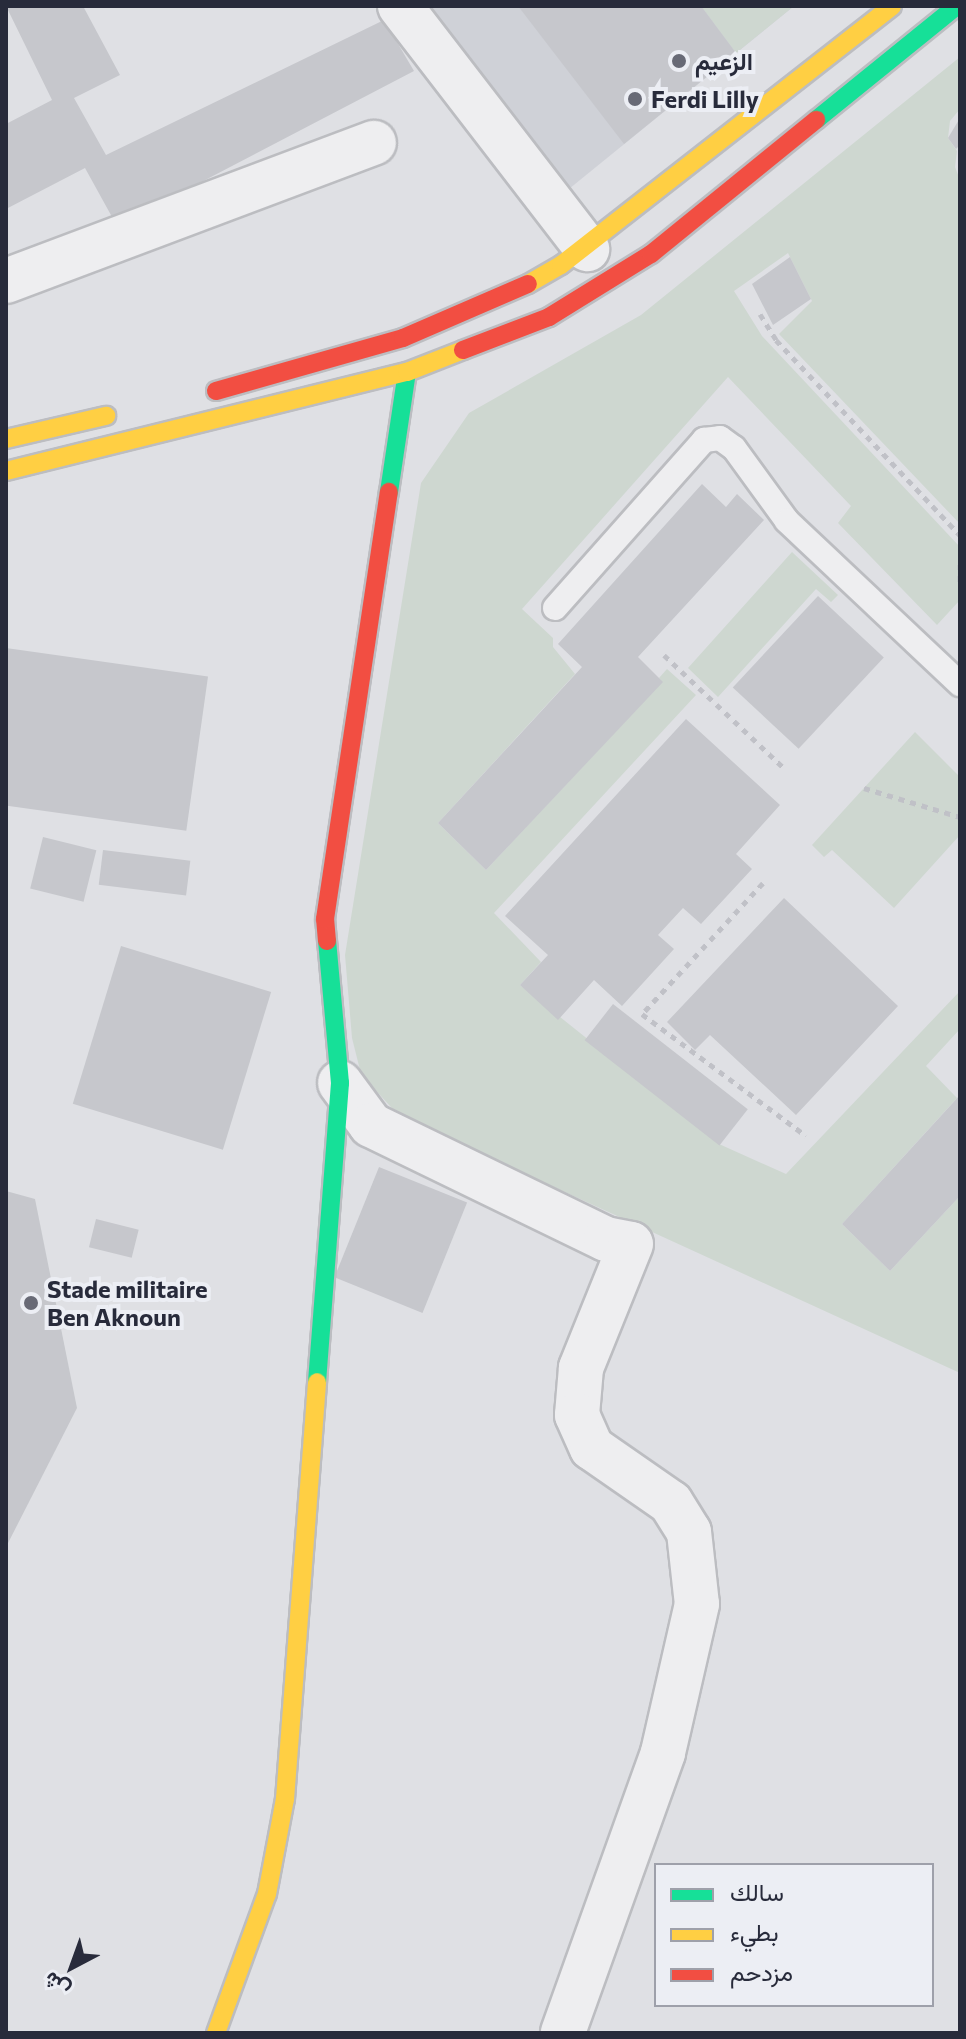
<!DOCTYPE html>
<meta charset="utf-8">
<style>
body{margin:0}
#map{position:relative;width:966px;height:2039px;overflow:hidden;background:#dfe0e4;font-family:Commissioner,Vazirmatn,sans-serif}
div>[style]{position:absolute}
.built>*{inset:0;background:#cfd1d7}
.green>*{inset:0;background:#ced7d0}
.building>*{inset:0;background:#c6c7cc;transform-origin:0 0}
.path>*{height:5px;margin-top:-2.5px;transform-origin:0;background:repeating-linear-gradient(90deg,#c0c1c7 0 6px,transparent 0 12px)}
.roads{filter:drop-shadow(2px 0 #bcbdc1) drop-shadow(-2px 0 #bcbdc1) drop-shadow(0 2px #bcbdc1) drop-shadow(0 -2px #bcbdc1)}
.lane>*{height:24px;margin:-12px;padding:0 12px;transform-origin:12px;border-radius:12px;background:#eeeef0}
.street>*{height:44px;margin:-22px;padding:0 22px;transform-origin:22px;border-radius:22px;background:#eeeef0}
.fast>*{height:18px;margin:-9px;padding:0 9px;transform-origin:9px;border-radius:9px;background:#16e098}
.slow>*{height:18px;margin:-9px;padding:0 9px;transform-origin:9px;border-radius:9px;background:#ffcf43}
.jam>*{height:18px;margin:-9px;padding:0 9px;transform-origin:9px;border-radius:9px;background:#f24e42}
.dots>*{width:22px;height:22px;translate:-50% -50%;box-sizing:border-box;border:4px solid #eceef4;border-radius:50%}
span{translate:-50% -50%;white-space:nowrap;text-align:center;line-height:1.15;-webkit-text-stroke:8px #eceef4;paint-order:stroke}
.poi-label{font-size:24px;color:#282b3b;font-weight:700}
.left{translate:0 -50%;text-align:left}
.frame{position:absolute;inset:0;border:8px solid #282b3b;pointer-events:none}
.legend{position:absolute;left:654px;top:1863px;width:280px;height:144px;box-sizing:border-box;background:#eceef4;border:2px solid #9ea0aa;margin:0;padding:10px 14px;list-style:none;font-size:24px;color:#282b3b}
.legend li{display:flex;align-items:center;gap:16px;height:40px}
.legend b{width:40px;border:2px solid #9ea0aa}
.north{position:absolute;left:32px;top:1927px;width:80px;height:80px;-webkit-text-stroke:6px #eceef4;paint-order:stroke;rotate:221deg;font-size:22px;font-weight:700;line-height:32px;text-align:center;color:#282b3b}
.north::after{content:'';display:block;margin:auto;width:28px;height:36px;background:#282b3b;clip-path:polygon(50% 0,100% 100%,50% 72%,0 100%)}
</style>
<div id="map">
<div class="built">
<div style="clip-path:polygon(420px 6px,794px 6px,564px 193px)"></div>
</div>
<div class="green">
<div style="clip-path:polygon(701px 6px,794px 6px,736px 53px)"></div>
<div style="clip-path:polygon(960px 57px,960px 109px,950px 121px,948px 138px,957px 151px,955px 167px,960px 180px,960px 524px,779px 334px,812px 301px,788px 253px,734px 291px,762px 336px,960px 547px,960px 600px,937px 625px,838px 523px,851px 506px,728px 377px,522px 609px,553px 638px,553px 647px,575px 674px,438px 823px,486px 870px,662px 682px,659px 678px,667px 669px,696px 695px,494px 913px,541px 962px,520px 985px,719px 1144px,786px 1174px,960px 991px,960px 1029px,926px 1066px,957px 1098px,842px 1224px,890px 1271px,960px 1196px,960px 1373px,399px 1116px,361px 1074px,352px 1038px,345px 955px,421px 483px,469px 413px,641px 315px)"></div>
<div style="clip-path:polygon(792px 552px,838px 595px,831px 602px,816px 589px,718px 697px,688px 668px)"></div>
<div style="clip-path:polygon(915px 732px,960px 777px,960px 835px,894px 908px,832px 850px,824px 857px,812px 845px)"></div>
</div>
<div class="building">
<div style="clip-path:polygon(6px 6px,83px 6px,120px 75px,74px 98px,106px 155px,384px 20px,414px 71px,117px 226px,85px 168px,6px 209px,6px 124px,52px 100px)"></div>
<div style="clip-path:polygon(518px 6px,701px 6px,736px 53px,624px 144px)"></div>
<div style="clip-path:polygon(960px 118px,960px 145px,956px 149px,948px 138px)"></div>
<div style="clip-path:polygon(790px 257px,811px 299px,773px 325px,752px 284px)"></div>
<div style="clip-path:polygon(702px 484px,726px 507px,737px 494px,764px 520px,638px 657px,663px 682px,486px 870px,438px 823px,582px 667px,558px 644px)"></div>
<div style="left:818px;top:596px;width:90px;height:125px;rotate:43deg"></div>
<div style="left:6px;top:648px;width:204px;height:156px;rotate:8deg"></div>
<div style="clip-path:polygon(686px 719px,780px 805px,736px 854px,752px 869px,701px 924px,683px 908px,658px 935px,674px 949px,622px 1006px,594px 980px,558px 1020px,520px 985px,548px 955px,505px 916px)"></div>
<div style="left:43px;top:837px;width:55px;height:53px;rotate:14deg"></div>
<div style="left:103px;top:850px;width:88px;height:35px;rotate:7deg"></div>
<div style="clip-path:polygon(784px 898px,898px 1006px,796px 1115px,710px 1035px,695px 1050px,667px 1022px)"></div>
<div style="left:121px;top:946px;width:157px;height:165px;rotate:17deg"></div>
<div style="left:613px;top:1004px;width:171px;height:46px;rotate:38deg"></div>
<div style="clip-path:polygon(960px 1095px,960px 1196px,890px 1271px,842px 1224px)"></div>
<div style="left:379px;top:1167px;width:95px;height:119px;rotate:22deg"></div>
<div style="clip-path:polygon(6px 1191px,35px 1199px,77px 1408px,6px 1547px)"></div>
<div style="left:96px;top:1219px;width:44px;height:29px;rotate:14deg"></div>
</div>
<div class="path">
<div style="left:760px;top:314px;width:31px;rotate:58deg"></div>
<div style="left:776px;top:340px;width:268px;rotate:46.7deg"></div>
<div style="left:960px;top:564px;width:20px;rotate:90deg"></div>
<div style="left:664px;top:655px;width:165px;rotate:43.3deg"></div>
<div style="left:864px;top:788px;width:100px;rotate:16.8deg"></div>
<div style="left:763px;top:883px;width:178px;rotate:132.7deg"></div>
<div style="left:642px;top:1014px;width:204px;rotate:36.6deg"></div>
</div>
<div class="roads">
<div class="lane">
<div style="left:555px;top:608px;width:225px;rotate:-48.4deg"></div>
<div style="left:704px;top:440px;width:16px;rotate:-7deg"></div>
<div style="left:720px;top:438px;width:17px;rotate:36deg"></div>
<div style="left:734px;top:448px;width:90px;rotate:54deg"></div>
<div style="left:787px;top:521px;width:238px;rotate:43.3deg"></div>
</div>
<div class="street">
<div style="left:400px;top:6px;width:307px;rotate:52.4deg"></div>
<div style="left:6px;top:281px;width:393px;rotate:-20.6deg"></div>
<div style="left:340px;top:1083px;width:52px;rotate:53.6deg"></div>
<div style="left:371px;top:1125px;width:261px;rotate:25.9deg"></div>
<div style="left:606px;top:1239px;width:25px;rotate:11deg"></div>
<div style="left:631px;top:1244px;width:134px;rotate:112deg"></div>
<div style="left:581px;top:1368px;width:47px;rotate:94.9deg"></div>
<div style="left:577px;top:1415px;width:36px;rotate:66deg"></div>
<div style="left:592px;top:1448px;width:96px;rotate:34.8deg"></div>
<div style="left:671px;top:1503px;width:34px;rotate:58deg"></div>
<div style="left:689px;top:1532px;width:72px;rotate:83.7deg"></div>
<div style="left:697px;top:1604px;width:153px;rotate:102.9deg"></div>
<div style="left:663px;top:1753px;width:297px;rotate:109.7deg"></div>
</div>
<div class="fast">
<div style="left:816px;top:120px;width:181px;rotate:-39deg"></div>
<div style="left:389px;top:492px;width:121px;rotate:-81.5deg"></div>
<div style="left:317px;top:1382px;width:300px;rotate:-85.6deg"></div>
<div style="left:340px;top:1083px;width:143px;rotate:-95.2deg"></div>
</div>
<div class="slow">
<div style="left:528px;top:284px;width:38px;rotate:-30deg"></div>
<div style="left:561px;top:265px;width:420px;rotate:-38deg"></div>
<div style="left:6px;top:439px;width:103px;rotate:-13deg"></div>
<div style="left:6px;top:471px;width:413px;rotate:-13.9deg"></div>
<div style="left:407px;top:372px;width:60px;rotate:-21.4deg"></div>
<div style="left:216px;top:2033px;width:148px;rotate:-69.9deg"></div>
<div style="left:267px;top:1894px;width:97px;rotate:-79.3deg"></div>
<div style="left:285px;top:1799px;width:418px;rotate:-85.6deg"></div>
</div>
<div class="jam">
<div style="left:463px;top:350px;width:92px;rotate:-21deg"></div>
<div style="left:549px;top:317px;width:120px;rotate:-31.7deg"></div>
<div style="left:651px;top:254px;width:213px;rotate:-39.1deg"></div>
<div style="left:216px;top:391px;width:194px;rotate:-15.8deg"></div>
<div style="left:403px;top:338px;width:136px;rotate:-23.4deg"></div>
<div style="left:327px;top:941px;width:22px;rotate:-95deg"></div>
<div style="left:325px;top:919px;width:432px;rotate:-81.5deg"></div>
</div>
</div>
<div class="dots">
<div style="left:679px;top:61px;background:#686a76"></div>
<div style="left:635px;top:99px;background:#686a76"></div>
<div style="left:31px;top:1303px;background:#686a76"></div>
</div>
<div class="poi-label">
<span class="left" style="left:695px;top:61px">الزعيم</span>
<span class="left" style="left:651px;top:99px">Ferdi Lilly</span>
<span class="left" style="left:47px;top:1303px">Stade militaire<br>Ben Aknoun</span>
</div>
<div class="frame"></div>
<ul class="legend">
<li><b style="height:10px;background:#16e098"></b>سالك</li>
<li><b style="height:10px;background:#ffcf43"></b>بطيء</li>
<li><b style="height:10px;background:#f24e42"></b>مزدحم</li>
</ul>
<div class="north">ش</div>
</div>
